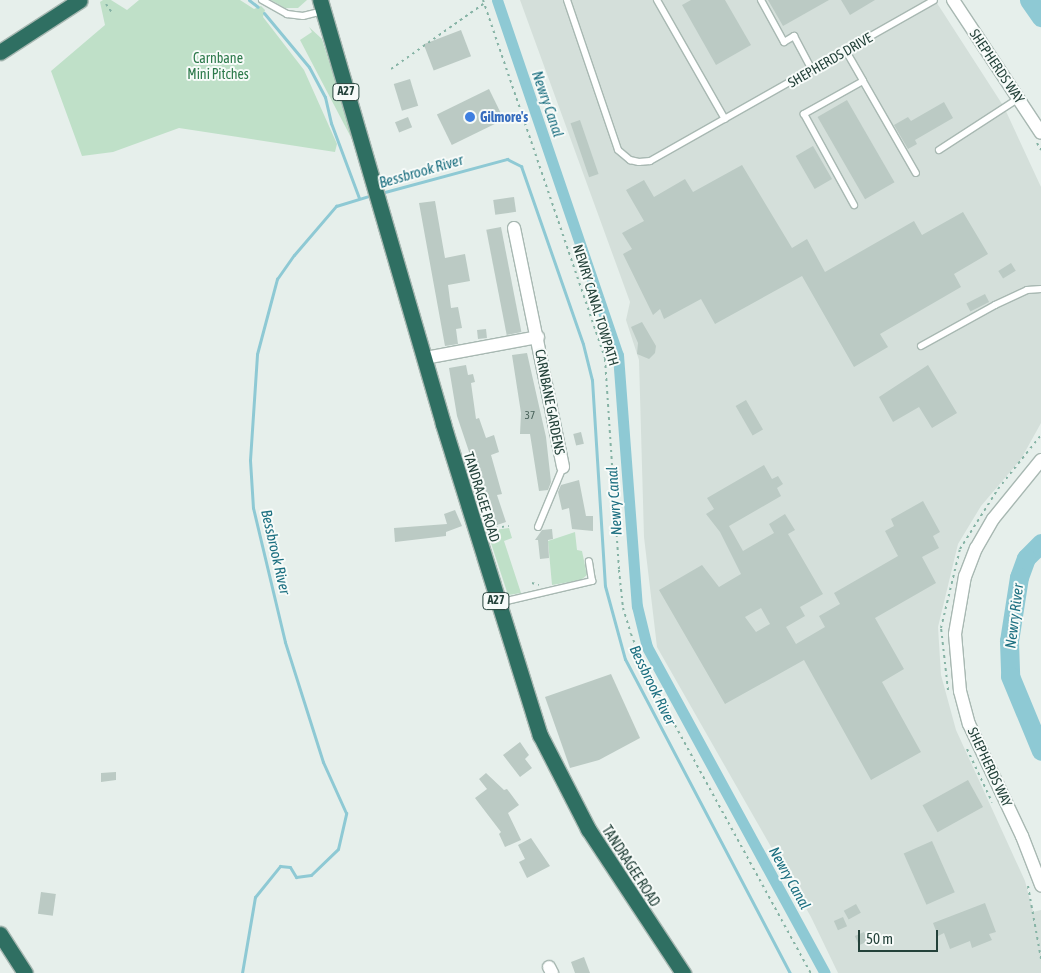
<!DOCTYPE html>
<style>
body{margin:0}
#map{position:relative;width:1041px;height:973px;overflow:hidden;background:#e6efeb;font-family:"Asap Condensed",sans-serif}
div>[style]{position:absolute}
.built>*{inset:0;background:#d4dfda}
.green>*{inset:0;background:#bfe0c8}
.stream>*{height:3px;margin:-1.5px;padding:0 1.5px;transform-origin:1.5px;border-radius:1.5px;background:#8ec9d4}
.canal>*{height:11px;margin:-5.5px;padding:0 5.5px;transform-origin:5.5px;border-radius:5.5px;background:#8ec9d4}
.river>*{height:19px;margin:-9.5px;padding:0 9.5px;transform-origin:9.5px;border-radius:9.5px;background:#8ec9d4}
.building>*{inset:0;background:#bbcac4;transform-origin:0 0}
.path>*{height:2px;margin-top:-1px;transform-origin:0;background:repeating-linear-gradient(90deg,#86b3a5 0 2.5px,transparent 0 6.5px)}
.roads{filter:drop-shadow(1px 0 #a8b8b2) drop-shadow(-1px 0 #a8b8b2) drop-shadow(0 1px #a8b8b2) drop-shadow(0 -1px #a8b8b2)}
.lane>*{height:6px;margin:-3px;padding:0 3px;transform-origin:3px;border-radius:3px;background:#fff}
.street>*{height:12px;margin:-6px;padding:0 6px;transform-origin:6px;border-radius:6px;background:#fff}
.highway>*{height:15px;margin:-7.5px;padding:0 7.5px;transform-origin:7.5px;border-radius:7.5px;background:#2f6f62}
.dots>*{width:14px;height:14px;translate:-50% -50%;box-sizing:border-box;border:2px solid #f7fbf9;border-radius:50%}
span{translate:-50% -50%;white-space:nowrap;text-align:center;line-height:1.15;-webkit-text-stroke:4px #f7fbf9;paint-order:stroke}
.number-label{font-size:11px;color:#4a645c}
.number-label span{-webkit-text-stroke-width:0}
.shield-label span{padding:1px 4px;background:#f7fbf9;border:1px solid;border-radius:4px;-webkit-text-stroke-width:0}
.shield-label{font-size:12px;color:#24423a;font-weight:700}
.park-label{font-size:14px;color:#2d7a4b}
.street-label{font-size:14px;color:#24423a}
.shop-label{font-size:14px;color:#366cbe;font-weight:700}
.left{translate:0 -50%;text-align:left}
.water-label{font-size:15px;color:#1c6f80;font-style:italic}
.scale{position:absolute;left:858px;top:930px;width:80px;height:22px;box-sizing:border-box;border:2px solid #24423a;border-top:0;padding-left:6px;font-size:15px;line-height:18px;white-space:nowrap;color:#24423a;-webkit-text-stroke:4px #f7fbf9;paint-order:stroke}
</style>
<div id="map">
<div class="built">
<div style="clip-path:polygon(520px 0,935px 0,1004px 107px,1041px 187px,1041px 423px,1021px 459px,981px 506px,958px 544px,938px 627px,941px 675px,956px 730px,1025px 881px,1033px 912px,1041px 910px,1041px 973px,838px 973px,811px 917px,657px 647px,644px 537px,639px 360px,626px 320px,630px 302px)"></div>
</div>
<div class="green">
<div style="clip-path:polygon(103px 0,111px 0,127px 10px,139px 0,240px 0,254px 9px,261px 6px,265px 10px,263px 17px,304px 70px,337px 144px,335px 152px,179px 128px,113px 152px,82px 156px,51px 71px,105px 25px,100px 2px)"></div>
<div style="clip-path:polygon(271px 0,307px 0,298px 8px,285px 8px)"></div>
<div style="clip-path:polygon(309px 27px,322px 39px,356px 147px,300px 40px,312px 32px)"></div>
<div style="clip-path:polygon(509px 528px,512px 538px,504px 541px,521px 593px,508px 595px,487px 531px)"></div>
<div style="clip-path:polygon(575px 532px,577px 550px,582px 551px,587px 575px,581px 580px,552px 585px,548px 541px)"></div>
</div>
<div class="stream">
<div style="left:249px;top:0;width:11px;rotate:38deg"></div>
<div style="left:264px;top:13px;width:70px;rotate:50.2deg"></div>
<div style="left:309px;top:67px;width:34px;rotate:62deg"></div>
<div style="left:325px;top:97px;width:27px;rotate:77deg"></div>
<div style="left:331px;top:123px;width:80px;rotate:69.5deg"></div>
<div style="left:381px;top:193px;width:131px;rotate:-15.1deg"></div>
<div style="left:507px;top:159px;width:16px;rotate:27deg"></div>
<div style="left:521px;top:166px;width:188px;rotate:70.8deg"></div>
<div style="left:583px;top:344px;width:37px;rotate:76deg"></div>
<div style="left:592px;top:380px;width:206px;rotate:86.4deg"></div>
<div style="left:605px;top:586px;width:76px;rotate:74.7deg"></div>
<div style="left:625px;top:659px;width:355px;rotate:62.3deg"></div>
<div style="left:242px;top:973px;width:77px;rotate:-80.3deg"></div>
<div style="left:255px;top:897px;width:40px;rotate:-51deg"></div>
<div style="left:280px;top:866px;width:10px;rotate:6deg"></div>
<div style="left:290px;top:867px;width:12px;rotate:59deg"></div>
<div style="left:296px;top:877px;width:15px;rotate:-8deg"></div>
<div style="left:311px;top:875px;width:37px;rotate:-44deg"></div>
<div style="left:338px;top:849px;width:37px;rotate:-77deg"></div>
<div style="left:346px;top:813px;width:56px;rotate:-114.3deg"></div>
<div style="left:323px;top:762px;width:126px;rotate:-107.6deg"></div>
<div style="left:285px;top:642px;width:138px;rotate:-103.4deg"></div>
<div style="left:253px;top:508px;width:48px;rotate:-93.6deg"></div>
<div style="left:250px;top:460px;width:106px;rotate:-86.2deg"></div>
<div style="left:257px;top:354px;width:78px;rotate:-75.1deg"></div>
<div style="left:277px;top:279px;width:29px;rotate:-55deg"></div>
<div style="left:294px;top:255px;width:65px;rotate:-49.4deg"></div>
<div style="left:336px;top:206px;width:39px;rotate:-17deg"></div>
</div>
<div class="canal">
<div style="left:497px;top:0;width:375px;rotate:71.2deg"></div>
<div style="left:618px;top:355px;width:252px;rotate:85.7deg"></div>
<div style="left:637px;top:606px;width:42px;rotate:76.3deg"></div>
<div style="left:647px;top:647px;width:371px;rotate:61.4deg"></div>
</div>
<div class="river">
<div style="left:1029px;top:0;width:21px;rotate:55deg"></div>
<div style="left:1041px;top:543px;width:21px;rotate:135deg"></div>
<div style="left:1026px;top:558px;width:20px;rotate:110deg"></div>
<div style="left:1019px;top:577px;width:65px;rotate:98.9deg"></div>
<div style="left:1009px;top:641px;width:35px;rotate:88deg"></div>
<div style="left:1010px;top:676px;width:81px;rotate:67.5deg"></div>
</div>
<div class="building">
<div style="clip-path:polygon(691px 0,725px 0,751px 45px,716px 65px,682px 5px)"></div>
<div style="clip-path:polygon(768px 0,829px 0,783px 26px)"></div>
<div style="clip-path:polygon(841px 0,875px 0,850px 15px)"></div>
<div style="left:461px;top:30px;width:28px;height:40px;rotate:69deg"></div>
<div style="left:410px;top:79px;width:28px;height:17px;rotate:73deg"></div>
<div style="left:489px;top:89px;width:34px;height:58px;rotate:64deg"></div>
<div style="left:847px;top:100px;width:95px;height:34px;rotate:60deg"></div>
<div style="clip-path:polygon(944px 102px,953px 118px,915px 140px,917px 144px,908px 149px,894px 125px,908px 117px,911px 121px)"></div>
<div style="left:408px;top:117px;width:11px;height:14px;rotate:68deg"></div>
<div style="left:580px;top:120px;width:57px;height:10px;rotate:71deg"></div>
<div style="left:813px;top:146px;width:38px;height:20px;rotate:60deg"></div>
<div style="clip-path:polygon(742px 165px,792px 248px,807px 239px,825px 272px,914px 221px,922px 235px,963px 212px,988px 254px,954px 274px,961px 287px,880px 334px,888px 347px,854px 367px,802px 276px,715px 324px,701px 299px,664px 319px,660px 309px,653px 315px,623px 254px,632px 249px,622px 233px,644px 221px,626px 190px,644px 180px,654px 197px,685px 179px,693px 192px)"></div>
<div style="left:514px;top:197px;width:15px;height:21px;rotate:82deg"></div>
<div style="clip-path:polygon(435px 201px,445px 258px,465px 254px,470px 281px,448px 285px,451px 308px,458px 307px,462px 328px,456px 329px,458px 344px,445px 346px,419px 203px)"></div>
<div style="left:501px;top:227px;width:107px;height:15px;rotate:79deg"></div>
<div style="left:1011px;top:263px;width:9px;height:15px;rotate:58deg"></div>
<div style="left:985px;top:294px;width:9px;height:21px;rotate:63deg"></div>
<div style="clip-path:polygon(642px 322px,656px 346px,655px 353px,649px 359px,637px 354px,638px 343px,631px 327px)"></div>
<div style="left:486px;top:329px;width:9px;height:9px;rotate:84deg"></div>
<div style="clip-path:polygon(527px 353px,546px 437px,551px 482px,548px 490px,539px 491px,530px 434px,520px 434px,521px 413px,512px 355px)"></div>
<div style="clip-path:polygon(466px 365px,468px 375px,473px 374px,475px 382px,471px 383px,476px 419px,479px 418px,486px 438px,494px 435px,499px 452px,491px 455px,502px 494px,497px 495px,506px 522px,494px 526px,457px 416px,449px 368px)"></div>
<div style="clip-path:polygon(928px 365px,957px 413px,932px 428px,919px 407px,893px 422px,879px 397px)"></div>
<div style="left:746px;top:400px;width:34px;height:12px;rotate:60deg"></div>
<div style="left:581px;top:432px;width:12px;height:8px;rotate:76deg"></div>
<div style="clip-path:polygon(evenodd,764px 465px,772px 479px,778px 476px,783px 484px,777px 488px,781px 496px,729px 526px,743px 551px,774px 533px,769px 524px,785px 514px,795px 530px,788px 534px,823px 594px,800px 607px,805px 616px,786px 627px,796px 644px,825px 627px,819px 616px,840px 604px,834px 593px,898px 556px,885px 531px,894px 526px,891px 519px,923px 501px,940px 532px,933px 536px,939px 548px,922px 557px,936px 583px,875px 618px,904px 669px,882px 682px,921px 752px,871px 780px,804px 660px,725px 704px,659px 590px,702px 565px,719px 587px,741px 574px,720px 532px,706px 514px,714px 509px,707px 498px,764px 465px,761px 608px,770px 624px,756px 632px,745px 617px,761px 608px)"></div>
<div style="clip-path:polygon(579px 480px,586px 516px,593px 516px,593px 531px,572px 529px,569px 508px,562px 510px,558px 492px,561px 485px)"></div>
<div style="clip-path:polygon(455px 510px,462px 526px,446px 532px,446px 536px,395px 542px,394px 528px,447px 524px,444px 514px)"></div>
<div style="clip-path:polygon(552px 529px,553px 539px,548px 540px,549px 558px,540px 559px,538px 540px,535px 540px,542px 530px)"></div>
<div style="clip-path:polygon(611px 674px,640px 738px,599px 760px,570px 768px,545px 697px)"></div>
<div style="clip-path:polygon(520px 742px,529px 755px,525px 759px,532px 768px,520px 777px,503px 755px)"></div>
<div style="clip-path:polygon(116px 772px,116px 780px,101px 782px,101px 773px)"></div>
<div style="clip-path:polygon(486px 773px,504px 790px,507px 789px,519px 805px,508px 813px,521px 840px,505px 847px,499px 834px,501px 832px,475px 798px,487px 789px,479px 779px)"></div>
<div style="left:968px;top:780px;width:31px;height:52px;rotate:61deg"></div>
<div style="clip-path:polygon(531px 838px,550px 866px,527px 878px,519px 862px,525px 859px,518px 845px)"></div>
<div style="left:932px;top:841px;width:56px;height:31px;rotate:66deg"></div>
<div style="left:41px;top:892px;width:15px;height:22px;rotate:8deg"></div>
<div style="clip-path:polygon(985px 903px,996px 932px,989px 934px,992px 940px,972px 948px,970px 941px,950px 949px,944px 933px,938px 936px,933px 923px)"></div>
<div style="left:856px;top:904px;width:10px;height:14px;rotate:61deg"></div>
<div style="left:843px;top:917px;width:10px;height:10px;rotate:66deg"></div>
<div style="left:864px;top:932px;width:10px;height:10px;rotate:66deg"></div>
<div style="clip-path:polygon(584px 957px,590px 973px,575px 973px,571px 962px)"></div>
</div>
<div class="path">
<div style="left:483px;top:0;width:379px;rotate:71.2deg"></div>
<div style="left:605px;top:359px;width:211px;rotate:86.2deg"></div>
<div style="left:619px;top:570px;width:38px;rotate:84deg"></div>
<div style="left:623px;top:608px;width:27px;rotate:73deg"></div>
<div style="left:631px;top:634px;width:43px;rotate:68.2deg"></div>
<div style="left:647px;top:674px;width:341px;rotate:61.3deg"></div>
<div style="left:106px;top:4px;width:12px;rotate:55deg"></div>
<div style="left:391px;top:69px;width:113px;rotate:-35.2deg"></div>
<div style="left:1037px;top:143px;width:8px;rotate:60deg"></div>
<div style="left:489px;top:529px;width:20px;rotate:-9deg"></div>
<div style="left:532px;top:583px;width:7px;rotate:16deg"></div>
<div style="left:948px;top:690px;width:62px;rotate:-96.4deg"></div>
<div style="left:941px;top:628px;width:81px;rotate:-76.5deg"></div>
<div style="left:960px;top:549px;width:71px;rotate:-57.7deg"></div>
<div style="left:998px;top:489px;width:69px;rotate:-51.5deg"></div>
<div style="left:967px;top:749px;width:59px;rotate:64.7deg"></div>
<div style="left:1028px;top:886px;width:74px;rotate:79.9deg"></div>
</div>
<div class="roads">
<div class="lane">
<div style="left:262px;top:0;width:29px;rotate:29deg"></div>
<div style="left:287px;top:14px;width:16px;rotate:7deg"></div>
<div style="left:303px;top:16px;width:21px;rotate:-14deg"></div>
<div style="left:567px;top:0;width:158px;rotate:71.2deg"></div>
<div style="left:618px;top:150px;width:16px;rotate:40deg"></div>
<div style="left:630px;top:160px;width:9px;rotate:13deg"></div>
<div style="left:639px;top:162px;width:11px;rotate:-5deg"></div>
<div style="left:650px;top:161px;width:326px;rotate:-29.5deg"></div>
<div style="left:657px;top:0;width:137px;rotate:60.3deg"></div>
<div style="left:761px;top:0;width:48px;rotate:61.3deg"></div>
<div style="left:784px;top:42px;width:12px;rotate:-31deg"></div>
<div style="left:794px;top:36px;width:38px;rotate:62deg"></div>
<div style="left:846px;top:51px;width:34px;rotate:60deg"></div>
<div style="left:863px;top:81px;width:68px;rotate:150.8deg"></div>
<div style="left:804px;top:114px;width:104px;rotate:61.2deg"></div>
<div style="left:863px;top:81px;width:106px;rotate:60.1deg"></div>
<div style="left:939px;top:150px;width:95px;rotate:-33deg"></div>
<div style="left:921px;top:346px;width:85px;rotate:-29deg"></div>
<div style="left:995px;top:305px;width:35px;rotate:-25deg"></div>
<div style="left:1027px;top:290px;width:14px;rotate:-4deg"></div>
<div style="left:538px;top:527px;width:65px;rotate:-67.4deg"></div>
<div style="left:498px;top:603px;width:97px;rotate:-13.2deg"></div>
<div style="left:592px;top:581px;width:20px;rotate:-99deg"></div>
</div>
<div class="street">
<div style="left:953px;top:0;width:159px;rotate:56.5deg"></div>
<div style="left:514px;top:228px;width:244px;rotate:78.4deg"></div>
<div style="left:425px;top:358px;width:115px;rotate:-10.5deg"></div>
<div style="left:1041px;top:460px;width:76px;rotate:129.1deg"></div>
<div style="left:993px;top:519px;width:34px;rotate:120deg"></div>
<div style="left:976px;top:548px;width:30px;rotate:111deg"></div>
<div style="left:965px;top:576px;width:59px;rotate:99.8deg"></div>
<div style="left:955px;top:634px;width:57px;rotate:85deg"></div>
<div style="left:960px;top:691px;width:34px;rotate:75deg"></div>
<div style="left:969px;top:724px;width:124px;rotate:64.7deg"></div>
<div style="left:1022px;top:836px;width:53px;rotate:68.8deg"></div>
<div style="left:549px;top:967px;width:7px;rotate:63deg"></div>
</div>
<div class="highway">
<div style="left:320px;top:0;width:441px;rotate:73.8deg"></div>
<div style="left:443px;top:424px;width:326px;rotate:72.7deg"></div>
<div style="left:540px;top:735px;width:106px;rotate:62.9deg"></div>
<div style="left:588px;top:829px;width:173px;rotate:56.6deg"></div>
<div style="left:0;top:52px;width:95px;rotate:-33deg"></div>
<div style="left:0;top:934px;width:46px;rotate:57.3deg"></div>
</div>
</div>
<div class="dots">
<div style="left:470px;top:117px;background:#3f7fe0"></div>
</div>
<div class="number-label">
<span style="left:530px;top:415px">37</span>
</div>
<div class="shield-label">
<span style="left:346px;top:92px">A27</span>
<span style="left:496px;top:601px">A27</span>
</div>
<div class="park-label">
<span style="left:218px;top:66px">Carnbane<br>Mini Pitches</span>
</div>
<div class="street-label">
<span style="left:830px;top:60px;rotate:-30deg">SHEPHERDS DRIVE</span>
<span style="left:997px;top:66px;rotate:56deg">SHEPHERDS WAY</span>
<span style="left:596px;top:305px;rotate:73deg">NEWRY CANAL TOWPATH</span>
<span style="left:550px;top:402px;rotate:79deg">CARNBANE GARDENS</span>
<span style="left:482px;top:497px;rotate:73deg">TANDRAGEE ROAD</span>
<span style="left:990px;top:767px;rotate:65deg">SHEPHERDS WAY</span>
<span style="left:631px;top:866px;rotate:57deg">TANDRAGEE ROAD</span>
</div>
<div class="shop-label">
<span class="left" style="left:480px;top:117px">Gilmore's</span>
</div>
<div class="water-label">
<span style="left:548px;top:104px;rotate:71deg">Newry Canal</span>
<span style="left:421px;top:171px;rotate:-16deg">Bessbrook River</span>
<span style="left:614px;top:501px;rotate:-94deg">Newry Canal</span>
<span style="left:276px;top:552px;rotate:77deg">Bessbrook River</span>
<span style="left:1014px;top:616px;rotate:-83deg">Newry River</span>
<span style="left:653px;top:685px;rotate:64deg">Bessbrook River</span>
<span style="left:790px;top:878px;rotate:61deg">Newry Canal</span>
</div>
<div class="scale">50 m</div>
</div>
